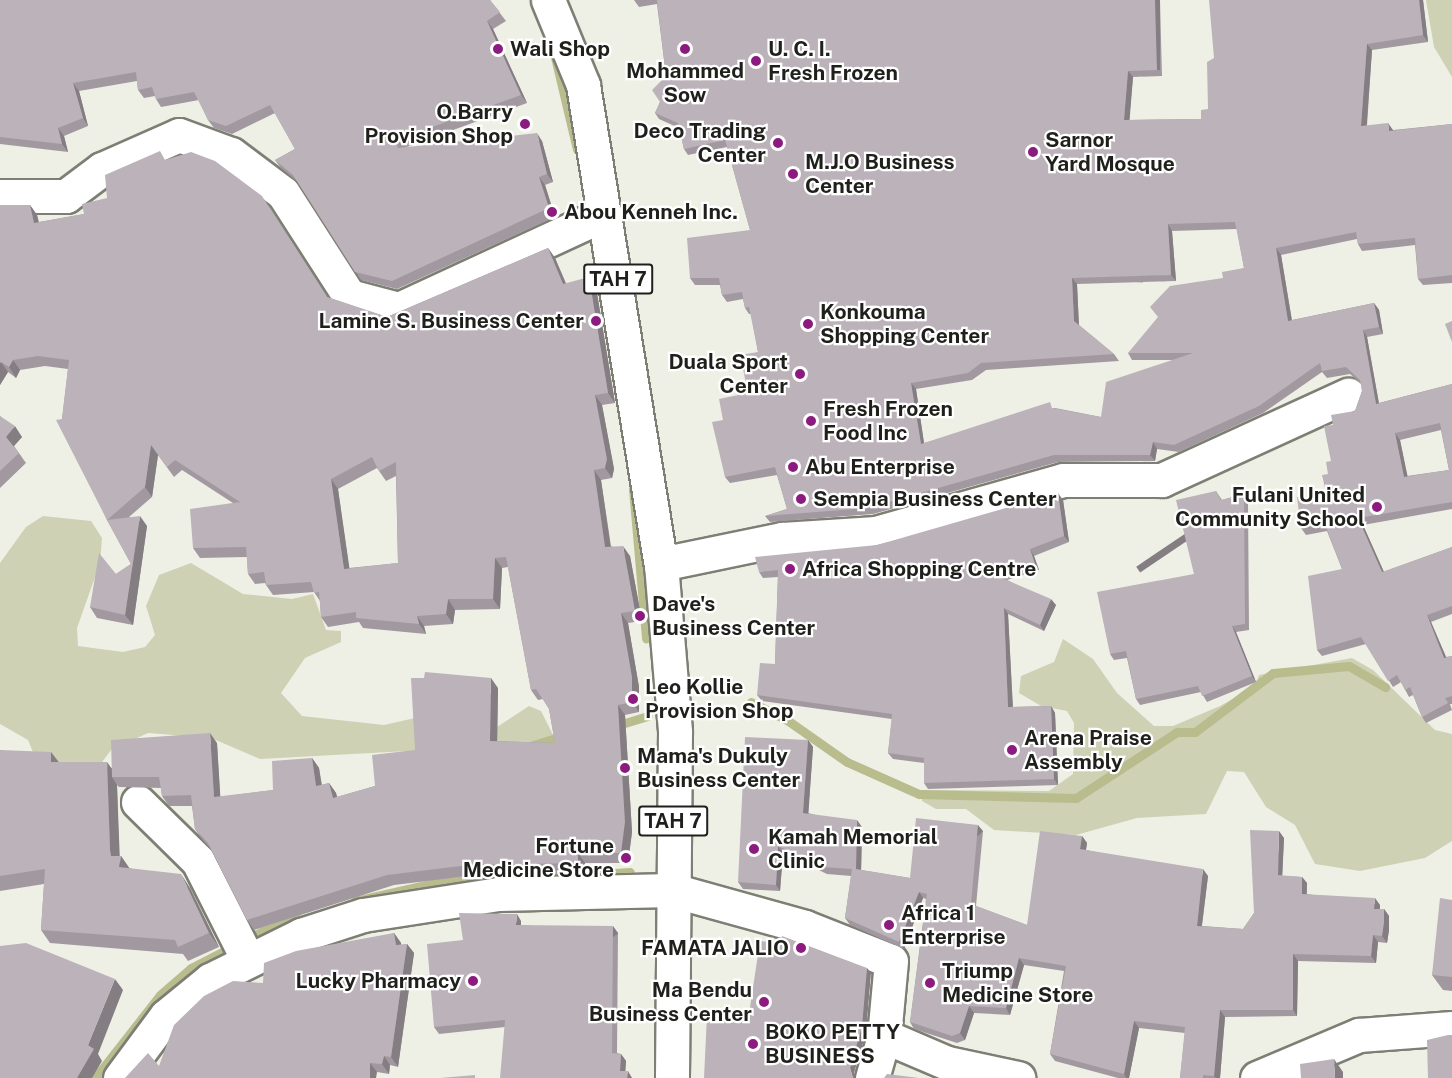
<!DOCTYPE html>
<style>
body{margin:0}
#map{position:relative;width:1452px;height:1078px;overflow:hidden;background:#eff0e5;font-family:"Public Sans",sans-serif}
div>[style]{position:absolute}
.green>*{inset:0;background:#ced1b4}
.stream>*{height:9px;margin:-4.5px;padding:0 4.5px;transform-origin:4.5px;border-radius:4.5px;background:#b9bc8d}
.roads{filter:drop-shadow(2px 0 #7e7f74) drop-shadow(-2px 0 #7e7f74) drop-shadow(0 2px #7e7f74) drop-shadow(0 -2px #7e7f74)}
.minor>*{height:33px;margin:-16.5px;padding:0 16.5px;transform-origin:16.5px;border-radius:16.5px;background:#fff}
.highway>*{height:33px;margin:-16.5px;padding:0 16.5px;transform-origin:16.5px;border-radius:16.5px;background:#fff}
.wall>*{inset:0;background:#a299a0}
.shaded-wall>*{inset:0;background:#847d82;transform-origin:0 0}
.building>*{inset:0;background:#bcb2ba}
.dots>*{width:16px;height:16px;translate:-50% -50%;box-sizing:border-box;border:3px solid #fff;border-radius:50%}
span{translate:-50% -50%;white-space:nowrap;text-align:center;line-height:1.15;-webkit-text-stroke:4.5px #fff;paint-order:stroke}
.shield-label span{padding:2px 4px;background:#fff;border:2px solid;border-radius:4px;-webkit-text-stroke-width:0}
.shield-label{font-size:20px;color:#1f1f1b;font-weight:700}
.poi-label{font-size:21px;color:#1f1f1b;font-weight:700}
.left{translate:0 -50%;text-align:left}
.right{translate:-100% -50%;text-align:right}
</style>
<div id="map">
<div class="green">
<div style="clip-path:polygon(1426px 0,1452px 0,1452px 77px,1434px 47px)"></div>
<div style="clip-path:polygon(43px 516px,91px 521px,102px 538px,100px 563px,77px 628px,78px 646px,123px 652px,145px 647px,155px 635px,146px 606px,159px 575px,191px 563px,243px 594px,292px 599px,313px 594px,326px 630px,341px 631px,341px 642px,305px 658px,281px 693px,302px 716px,384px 725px,415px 718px,494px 729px,529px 706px,541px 711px,557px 743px,260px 759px,211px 738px,148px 733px,111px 750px,96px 770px,37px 762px,28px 740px,0 724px,0 563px,26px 527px)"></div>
<div style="clip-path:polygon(1063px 639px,1093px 659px,1117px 693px,1154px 726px,1173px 726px,1220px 706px,1255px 687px,1259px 675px,1352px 658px,1373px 670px,1435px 730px,1452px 734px,1452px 841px,1425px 858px,1360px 871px,1315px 864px,1295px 825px,1266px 807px,1244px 772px,1227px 771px,1206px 814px,1137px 818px,1076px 835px,994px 830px,966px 809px,936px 809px,922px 801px,923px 790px,1049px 791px,1073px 774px,1074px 723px,1067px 711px,1041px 706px,1019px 693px,1021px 676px,1054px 662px)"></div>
</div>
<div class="stream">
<div style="left:555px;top:57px;width:95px;rotate:76.6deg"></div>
<div style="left:633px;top:489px;width:150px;rotate:85deg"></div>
<div style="left:751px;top:702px;width:40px;rotate:26.6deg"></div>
<div style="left:787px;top:720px;width:73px;rotate:35deg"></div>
<div style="left:847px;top:762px;width:79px;rotate:24deg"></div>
<div style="left:919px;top:794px;width:157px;rotate:1.5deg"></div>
<div style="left:1076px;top:798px;width:121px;rotate:-33.2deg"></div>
<div style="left:1177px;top:732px;width:18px"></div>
<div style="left:1195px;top:732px;width:98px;rotate:-37.1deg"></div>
<div style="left:1273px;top:673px;width:76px;rotate:-5.3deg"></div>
<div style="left:1349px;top:666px;width:42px;rotate:30.3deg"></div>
<div style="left:615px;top:726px;width:34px;rotate:-17deg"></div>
<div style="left:530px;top:746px;width:38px;rotate:-17deg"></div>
<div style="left:551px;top:877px;width:79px;rotate:-3.6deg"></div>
<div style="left:355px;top:901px;width:85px;rotate:-12.9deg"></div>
<div style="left:438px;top:882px;width:60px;rotate:-2.9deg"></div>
<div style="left:95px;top:1078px;width:105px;rotate:-51.9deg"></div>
<div style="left:160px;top:995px;width:41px;rotate:-41.1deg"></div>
<div style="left:191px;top:968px;width:81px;rotate:-27.2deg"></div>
<div style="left:263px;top:931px;width:38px;rotate:-18deg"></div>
</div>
<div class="roads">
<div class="minor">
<div style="left:0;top:196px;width:66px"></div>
<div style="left:66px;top:196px;width:45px;rotate:-36.9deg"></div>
<div style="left:102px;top:169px;width:84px;rotate:-23.8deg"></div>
<div style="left:179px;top:135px;width:55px;rotate:20.1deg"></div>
<div style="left:231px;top:154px;width:65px;rotate:36.9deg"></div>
<div style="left:283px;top:193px;width:122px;rotate:57.3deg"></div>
<div style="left:349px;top:296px;width:52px;rotate:14.6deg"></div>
<div style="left:399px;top:309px;width:227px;rotate:-24.8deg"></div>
<div style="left:661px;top:564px;width:124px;rotate:-11.7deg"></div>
<div style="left:782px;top:539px;width:94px;rotate:-3.7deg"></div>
<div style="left:876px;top:533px;width:194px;rotate:-15.8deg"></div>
<div style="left:1063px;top:480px;width:99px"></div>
<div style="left:1162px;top:480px;width:205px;rotate:-24.6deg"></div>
<div style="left:138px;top:802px;width:84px;rotate:44.5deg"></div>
<div style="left:198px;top:861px;width:109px;rotate:63.2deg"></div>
<div style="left:884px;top:1036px;width:69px;rotate:23.2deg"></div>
<div style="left:947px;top:1063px;width:73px;rotate:11.9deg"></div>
<div style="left:120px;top:1078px;width:77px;rotate:-53.4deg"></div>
<div style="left:166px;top:1016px;width:57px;rotate:-39.3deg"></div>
<div style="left:210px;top:980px;width:102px;rotate:-26.3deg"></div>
<div style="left:301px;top:935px;width:65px;rotate:-17.9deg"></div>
<div style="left:363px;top:915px;width:137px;rotate:-8.8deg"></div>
<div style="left:498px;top:894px;width:174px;rotate:-1.3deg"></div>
<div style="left:672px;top:890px;width:138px;rotate:15.5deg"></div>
<div style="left:805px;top:927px;width:92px;rotate:21.6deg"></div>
<div style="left:891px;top:961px;width:75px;rotate:95.3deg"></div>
<div style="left:884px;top:1036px;width:44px;rotate:105.9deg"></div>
<div style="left:1257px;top:1078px;width:111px;rotate:-22.9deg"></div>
<div style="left:1359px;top:1035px;width:93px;rotate:-4.3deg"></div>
</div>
<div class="highway">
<div style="left:548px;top:0;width:92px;rotate:67.6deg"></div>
<div style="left:583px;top:85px;width:485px;rotate:80.8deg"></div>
<div style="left:661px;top:564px;width:169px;rotate:85.2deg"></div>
<div style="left:675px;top:732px;width:346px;rotate:90.5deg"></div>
</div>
</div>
<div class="wall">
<div style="clip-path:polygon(0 0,490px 0,506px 21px,493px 29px,527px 103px,404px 148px,542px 141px,553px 182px,545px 185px,555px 217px,397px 289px,361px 280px,298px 182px,281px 168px,275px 160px,295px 149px,275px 113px,232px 134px,214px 128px,208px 120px,199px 100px,161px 107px,156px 99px,155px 96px,144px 98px,138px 90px,137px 81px,79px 91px,88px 126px,64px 136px,68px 152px,0 144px)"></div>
<div style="clip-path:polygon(evenodd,634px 0,1160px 0,1162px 76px,1133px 77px,1129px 120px,1201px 119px,1208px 109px,1423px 0,1428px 42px,1372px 50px,1367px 126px,1393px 130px,1452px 124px,1452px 283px,1423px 285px,1418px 279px,1415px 245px,1362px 251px,1358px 244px,1357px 239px,1281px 255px,1292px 320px,1374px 303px,1379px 310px,1383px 334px,1367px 337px,1379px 403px,1452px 384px,1452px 509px,1363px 525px,1384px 572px,1452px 547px,1452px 614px,1431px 622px,1446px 657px,1452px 656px,1452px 704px,1450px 704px,1452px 710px,1426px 723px,1422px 717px,1413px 695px,1409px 697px,1401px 682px,1393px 687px,1366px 644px,1322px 656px,1317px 650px,1342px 569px,1327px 531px,1306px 535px,1301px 528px,1327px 497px,1328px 474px,1331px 461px,1333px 425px,1355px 411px,1362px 391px,1361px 383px,1350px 374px,1327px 378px,1322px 372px,1263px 413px,1179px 452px,1157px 449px,1155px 461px,1058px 462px,873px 514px,770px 522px,765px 516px,787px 509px,777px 475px,730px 483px,725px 477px,723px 420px,748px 393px,758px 352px,751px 314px,749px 314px,745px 308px,743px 299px,727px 302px,722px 295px,720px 285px,695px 285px,690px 278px,750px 230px,727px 147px,688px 155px,684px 149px,679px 128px,659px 119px,655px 113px,660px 102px,666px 76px,657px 4px,639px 7px,634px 0,1237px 229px,1244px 268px,1223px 278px,1128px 353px,1132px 360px,1173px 360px,1101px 417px,1055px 408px,924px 443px,916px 389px,972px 380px,986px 370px,1119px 361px,1114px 354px,1079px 325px,1077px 284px,1176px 281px,1172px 231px,1237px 229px,634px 0,1441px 430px,1449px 470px,1407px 476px,1400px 440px,1441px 430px)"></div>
<div style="clip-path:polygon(evenodd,166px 160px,269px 206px,327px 297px,387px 317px,548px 248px,555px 258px,566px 283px,596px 287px,615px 403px,602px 405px,614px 469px,612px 478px,601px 480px,611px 546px,630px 556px,642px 621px,628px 623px,639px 687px,639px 712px,625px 715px,632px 832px,628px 863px,585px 863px,585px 873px,476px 875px,394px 885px,254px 930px,247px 920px,210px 848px,202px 839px,195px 829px,192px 806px,169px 806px,162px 796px,161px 788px,119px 787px,117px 785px,119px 856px,121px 856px,129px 868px,190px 888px,219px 947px,188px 961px,183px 954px,50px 943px,41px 930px,44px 884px,0 891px,0 750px,58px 762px,111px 768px,217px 743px,220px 797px,273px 790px,312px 758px,319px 768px,322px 785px,329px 783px,336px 793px,337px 797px,375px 786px,415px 750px,498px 688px,497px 741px,555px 743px,549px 709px,543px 699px,538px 700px,531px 690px,508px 567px,502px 568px,500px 609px,455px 610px,453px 624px,424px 626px,426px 634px,363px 628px,359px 622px,328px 627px,321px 617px,320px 601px,314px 592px,273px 595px,266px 585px,265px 583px,255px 584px,248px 574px,247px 557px,200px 558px,193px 548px,233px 503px,182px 470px,174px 477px,158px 455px,152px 497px,129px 517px,147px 526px,133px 625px,97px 618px,90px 607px,116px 574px,131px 564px,107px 520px,62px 419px,68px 369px,45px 366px,20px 370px,16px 378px,8px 372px,0 385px,0 205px,30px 205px,37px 215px,39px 222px,84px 214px,166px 160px,377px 468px,386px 481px,396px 476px,398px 563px,349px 568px,338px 489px,377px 468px)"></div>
<div style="clip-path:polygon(0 416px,22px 437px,14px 446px,26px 463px,0 488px)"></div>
<div style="clip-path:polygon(1216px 491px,1222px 500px,1244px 494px,1248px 500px,1249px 630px,1236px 632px,1256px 682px,1207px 702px,1201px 692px,1140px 705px,1136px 699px,1127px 658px,1114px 660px,1110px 654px,1194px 574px)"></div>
<div style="clip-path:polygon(1063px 500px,1069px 542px,1034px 556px,1039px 570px,1007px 580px,1056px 605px,1044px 631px,1008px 614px,1013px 707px,1051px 706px,1055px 713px,1058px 785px,928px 789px,924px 783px,924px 763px,893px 759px,888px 753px,892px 719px,762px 701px,757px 695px,775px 664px,778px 577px,763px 578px,759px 572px,877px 545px)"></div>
<div style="clip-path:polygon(808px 740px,813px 747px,808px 813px,862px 827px,861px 870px,910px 878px,983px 831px,976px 906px,1027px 925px,1082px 836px,1087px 843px,1086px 850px,1208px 876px,1202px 926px,1243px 929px,1254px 913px,1284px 838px,1282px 876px,1302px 877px,1307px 883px,1307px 894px,1380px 905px,1380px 909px,1384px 909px,1389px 916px,1389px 930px,1387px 943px,1378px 942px,1376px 963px,1298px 961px,1297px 1016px,1225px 1017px,1220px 1078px,1180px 1078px,1185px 1033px,1139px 1028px,1129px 1078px,1118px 1078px,1055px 1061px,1050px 1054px,1064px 971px,1024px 965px,1010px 1015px,974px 1013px,965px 1040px,957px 1043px,914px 1029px,910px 1022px,926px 899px,923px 898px,904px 949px,850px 925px,845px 918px,851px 876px,827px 874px,783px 853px,780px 891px,743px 889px,738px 882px)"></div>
<div style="clip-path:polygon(1452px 900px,1452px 991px,1443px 990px,1432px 975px)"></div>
<div style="clip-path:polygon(521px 921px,521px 925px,618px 933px,617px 1053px,621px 1054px,626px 1061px,625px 1071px,632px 1078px,505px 1027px,439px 1034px,434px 1027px,463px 940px)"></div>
<div style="clip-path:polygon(394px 933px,401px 943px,401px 945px,407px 944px,414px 953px,398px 1067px,390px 1065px,389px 1074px,377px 1072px,159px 1066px,263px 983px)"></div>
</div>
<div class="shaded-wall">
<div style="left:1155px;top:0;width:5px;height:70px"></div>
<div style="clip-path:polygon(1419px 0,1423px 0,1428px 42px,1423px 35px)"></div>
<div style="clip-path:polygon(487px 21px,493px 29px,527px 103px,521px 95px)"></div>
<div style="clip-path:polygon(1367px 44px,1372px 50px,1366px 133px,1361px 126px)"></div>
<div style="clip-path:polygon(1128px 71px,1133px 77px,1129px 127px,1124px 120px)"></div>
<div style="clip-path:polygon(73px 83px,79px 91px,88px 126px,83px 118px)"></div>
<div style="clip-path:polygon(1388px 123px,1393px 130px,1393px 138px,1389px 131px)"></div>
<div style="clip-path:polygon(58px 128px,64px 136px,68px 152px,62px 144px)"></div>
<div style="clip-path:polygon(537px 133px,542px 141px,553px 182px,547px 174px)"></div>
<div style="clip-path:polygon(539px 177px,545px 185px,555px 217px,549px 208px)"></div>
<div style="clip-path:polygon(30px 205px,37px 215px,41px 233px,34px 223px)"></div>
<div style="clip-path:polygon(1168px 224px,1172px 231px,1176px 281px,1171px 275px)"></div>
<div style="clip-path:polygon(548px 248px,555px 258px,570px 294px,563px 284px)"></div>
<div style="clip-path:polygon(1276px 248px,1281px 255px,1293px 328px,1288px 321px)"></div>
<div style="clip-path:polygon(589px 277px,596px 287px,615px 403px,608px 393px)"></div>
<div style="clip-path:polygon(1072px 278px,1077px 284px,1079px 328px,1074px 321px)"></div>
<div style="clip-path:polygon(1374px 303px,1379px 310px,1383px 334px,1379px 327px)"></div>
<div style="clip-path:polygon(1363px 330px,1367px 337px,1380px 410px,1376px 404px)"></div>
<div style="clip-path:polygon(13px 360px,20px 370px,16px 378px,9px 367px)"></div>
<div style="clip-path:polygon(1px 362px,8px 372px,0 385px,0 363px)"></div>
<div style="clip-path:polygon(911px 383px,916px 389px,925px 450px,921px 444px)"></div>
<div style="clip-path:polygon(595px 395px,602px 405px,614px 469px,612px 478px,605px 468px)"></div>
<div style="clip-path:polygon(15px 426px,22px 437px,13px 447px,6px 437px)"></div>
<div style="clip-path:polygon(1395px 433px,1400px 440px,1409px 483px,1404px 477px)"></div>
<div style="clip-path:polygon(1153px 442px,1157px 449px,1155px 461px,1150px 455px)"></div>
<div style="clip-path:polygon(151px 445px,158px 455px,152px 497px,145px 487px)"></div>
<div style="clip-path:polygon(594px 470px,601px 480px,612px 557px,605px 547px)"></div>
<div style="clip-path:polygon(331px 479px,338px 489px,351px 579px,344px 569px)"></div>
<div style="clip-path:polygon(1058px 493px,1063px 500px,1069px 542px,1064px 536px)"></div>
<div style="left:1244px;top:494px;width:7px;height:130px;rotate:56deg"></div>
<div style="clip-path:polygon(140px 516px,147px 526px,133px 625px,125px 615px)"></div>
<div style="clip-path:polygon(1358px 518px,1363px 525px,1387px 579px,1382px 572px)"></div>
<div style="clip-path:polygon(623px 546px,630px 556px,642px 621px,635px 611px)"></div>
<div style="clip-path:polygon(1030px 549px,1034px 556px,1039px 570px,1035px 564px)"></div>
<div style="clip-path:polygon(495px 558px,502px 568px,500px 609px,493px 599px)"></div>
<div style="clip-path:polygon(448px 599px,455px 610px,453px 624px,446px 614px)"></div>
<div style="clip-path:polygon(1051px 599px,1056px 605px,1044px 631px,1040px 625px)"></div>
<div style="clip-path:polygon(1004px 608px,1008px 614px,1013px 713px,1008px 707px)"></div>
<div style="clip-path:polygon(621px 613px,628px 623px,639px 687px,639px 712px,632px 702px)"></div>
<div style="clip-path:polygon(1427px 615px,1431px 622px,1449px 664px,1444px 658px)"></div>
<div style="clip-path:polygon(417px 616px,424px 626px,426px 634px,419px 624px)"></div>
<div style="clip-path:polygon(1232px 626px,1236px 632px,1256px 682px,1252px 676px)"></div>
<div style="clip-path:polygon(491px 678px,498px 688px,497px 751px,490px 741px)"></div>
<div style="clip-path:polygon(618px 705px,625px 715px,632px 832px,628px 863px,621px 853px)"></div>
<div style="clip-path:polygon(1051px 706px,1055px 713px,1058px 785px,1054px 779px)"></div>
<div style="clip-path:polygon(210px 733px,217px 743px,221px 807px,214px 797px)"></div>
<div style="clip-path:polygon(808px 740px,813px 747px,808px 819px,803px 813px)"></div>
<div style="clip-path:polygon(51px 752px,61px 765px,51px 762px)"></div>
<div style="clip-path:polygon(312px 758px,319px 768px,323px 796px,316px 786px)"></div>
<div style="clip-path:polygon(107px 762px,117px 776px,112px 777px,117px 785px,120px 863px,121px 856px,130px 869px,129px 880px,111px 856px,110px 850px)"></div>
<div style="clip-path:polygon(329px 783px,336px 793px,340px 808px,333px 798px)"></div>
<div style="clip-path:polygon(857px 820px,862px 827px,861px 876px,856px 869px)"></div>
<div style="left:978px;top:825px;width:8px;height:79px;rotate:50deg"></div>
<div style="clip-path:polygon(1279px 831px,1284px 838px,1282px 882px,1278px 875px)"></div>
<div style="clip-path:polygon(1082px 836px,1087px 843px,1085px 856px,1080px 849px)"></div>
<div style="clip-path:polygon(778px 846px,783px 853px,780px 891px,776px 885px)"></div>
<div style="clip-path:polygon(578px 853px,585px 863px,585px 873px,578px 863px)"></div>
<div style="clip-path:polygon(1203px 869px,1208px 876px,1201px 932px,1197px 926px)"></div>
<div style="clip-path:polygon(181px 874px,190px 888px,219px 947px,209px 933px)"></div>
<div style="clip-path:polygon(1302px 877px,1307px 883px,1306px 901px,1302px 894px)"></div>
<div style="clip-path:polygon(919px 892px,923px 898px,904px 949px,899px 942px)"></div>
<div style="clip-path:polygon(1375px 898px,1380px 905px,1379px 916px,1374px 909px)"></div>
<div style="clip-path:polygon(1384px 909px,1389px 916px,1389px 930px,1387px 943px,1382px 936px)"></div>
<div style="clip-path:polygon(517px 914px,521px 921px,521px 932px,516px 925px)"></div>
<div style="left:613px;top:926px;width:9px;height:127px;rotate:54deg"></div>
<div style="clip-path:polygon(394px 933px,401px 943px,402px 955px,396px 945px)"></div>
<div style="clip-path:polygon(1373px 935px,1378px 942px,1376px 963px,1371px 956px)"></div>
<div style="clip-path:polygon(407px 944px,414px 953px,398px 1067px,391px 1057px)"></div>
<div style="clip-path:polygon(1293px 954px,1298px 961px,1297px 1016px,1293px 1010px)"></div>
<div style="clip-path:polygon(1019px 958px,1024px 965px,1010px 1015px,1006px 1008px)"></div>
<div style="clip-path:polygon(867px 968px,871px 973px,866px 1033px,854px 1073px,855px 1078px,853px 1078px,850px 1068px)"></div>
<div style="clip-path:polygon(115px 979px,123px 990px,98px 1054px,102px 1061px,92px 1078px,77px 1078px,88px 1045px)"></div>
<div style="clip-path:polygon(969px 1006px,974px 1013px,965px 1040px,960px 1033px)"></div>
<div style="clip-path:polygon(1220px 1010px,1225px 1017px,1220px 1078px,1216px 1078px,1214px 1076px)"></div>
<div style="clip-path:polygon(1134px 1021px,1139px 1028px,1129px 1078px,1126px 1078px,1124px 1074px)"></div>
<div style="clip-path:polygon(621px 1054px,626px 1061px,625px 1078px,620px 1071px)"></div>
<div style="clip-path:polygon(384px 1056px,390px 1065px,389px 1074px,382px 1064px)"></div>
<div style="clip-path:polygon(1334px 1059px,1343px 1072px,1343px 1078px,1335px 1078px)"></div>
<div style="clip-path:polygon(370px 1063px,377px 1072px,376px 1078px,370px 1078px)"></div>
<div style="clip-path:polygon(628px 1071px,632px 1078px,627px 1078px)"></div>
</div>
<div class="building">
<div style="clip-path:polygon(0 0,490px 0,500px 12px,487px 21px,521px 95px,396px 140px,398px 148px,537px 133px,547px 174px,539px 177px,549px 208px,392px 281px,355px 272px,293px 175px,275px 160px,295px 149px,270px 105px,226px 126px,208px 120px,194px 92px,156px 99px,152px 87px,138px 90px,136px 72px,73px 83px,83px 118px,58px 128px,62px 144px,0 137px)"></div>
<div style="clip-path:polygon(evenodd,657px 0,1155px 0,1157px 70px,1128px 71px,1124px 120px,1201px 119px,1201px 110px,1208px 109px,1207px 62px,1214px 58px,1209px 0,1419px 0,1423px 35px,1367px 44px,1361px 126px,1388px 123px,1389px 131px,1452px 124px,1452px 275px,1418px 279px,1415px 238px,1358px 244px,1356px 232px,1276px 248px,1288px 321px,1374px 303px,1379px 327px,1363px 330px,1376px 404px,1452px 384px,1452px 502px,1358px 518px,1382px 572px,1452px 547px,1452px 606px,1427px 615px,1444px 658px,1452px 656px,1452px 696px,1445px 698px,1448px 703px,1422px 717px,1410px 687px,1405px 690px,1397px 675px,1388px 681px,1361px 637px,1317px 650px,1308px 576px,1342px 569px,1325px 524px,1301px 528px,1297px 497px,1327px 497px,1322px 475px,1328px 474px,1326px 462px,1331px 461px,1324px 426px,1333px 425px,1331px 415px,1355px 411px,1362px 391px,1360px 380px,1346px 367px,1322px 371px,1320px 363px,1259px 406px,1174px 445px,1153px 442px,1150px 455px,1054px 455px,868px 508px,765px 516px,787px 509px,775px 467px,725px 477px,712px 422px,723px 420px,719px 399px,748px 393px,740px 355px,758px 352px,749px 307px,745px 308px,742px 292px,722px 295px,719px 278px,690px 278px,687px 238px,750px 230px,725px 140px,684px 149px,678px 123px,655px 113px,660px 102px,652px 90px,666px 76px,657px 0,1235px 222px,1244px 268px,1222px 272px,1223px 278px,1170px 286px,1150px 307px,1158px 317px,1128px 353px,1193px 353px,1106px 382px,1101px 417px,1052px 408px,1050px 402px,921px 444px,911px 383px,968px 373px,981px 363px,1114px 354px,1074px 321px,1072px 278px,1171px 275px,1168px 224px,1235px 222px,657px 0,1440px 423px,1449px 470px,1404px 477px,1395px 433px,1440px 423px)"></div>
<div style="clip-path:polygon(evenodd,160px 151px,165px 160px,191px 152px,215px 161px,262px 196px,327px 297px,387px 317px,548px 248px,563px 284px,589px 277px,608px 393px,595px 395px,607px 459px,605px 468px,594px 470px,605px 547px,623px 546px,635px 611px,621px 613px,632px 677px,632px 702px,618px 705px,625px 822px,621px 853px,578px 853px,578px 863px,469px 865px,387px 875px,247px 920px,208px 843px,195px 829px,191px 795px,162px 796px,159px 777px,112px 777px,111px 740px,210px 733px,214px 797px,273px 790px,272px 761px,312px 758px,316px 786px,329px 783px,333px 798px,375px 786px,372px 755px,415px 750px,411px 678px,424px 678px,425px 672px,491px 678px,490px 741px,555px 743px,549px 709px,536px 689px,531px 690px,506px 557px,495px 558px,493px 599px,448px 599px,446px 614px,417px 616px,419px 624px,356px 618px,356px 612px,321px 617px,319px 592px,314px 593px,311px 582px,266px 585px,264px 572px,248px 574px,246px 547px,193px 548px,190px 509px,240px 502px,175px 460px,167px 467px,151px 445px,145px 487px,107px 520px,56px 420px,62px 419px,69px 360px,38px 356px,13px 360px,9px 367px,1px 362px,0 363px,0 205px,30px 205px,34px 223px,84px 214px,82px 204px,107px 198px,105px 175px,160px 151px,372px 457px,379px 471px,396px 462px,398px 563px,344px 569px,331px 479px,372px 457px)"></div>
<div style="clip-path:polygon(1452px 321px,1452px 342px,1445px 324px)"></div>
<div style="clip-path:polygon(0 416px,15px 426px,6px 437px,19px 453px,0 471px)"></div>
<div style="clip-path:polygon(1216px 491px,1221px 500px,1244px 494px,1245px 624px,1232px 626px,1252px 676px,1202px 696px,1198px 686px,1136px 699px,1126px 651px,1110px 654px,1097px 592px,1194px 574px,1176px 500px)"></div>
<div style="clip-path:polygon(1058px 493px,1064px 536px,1030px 549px,1035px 564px,997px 576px,1051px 599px,1040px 625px,1004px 608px,1008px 707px,1051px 706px,1054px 779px,924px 783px,924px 758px,888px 753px,892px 714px,757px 695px,760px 663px,775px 664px,778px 570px,759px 572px,755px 557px,877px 545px)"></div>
<div style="clip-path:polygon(140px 516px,125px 615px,90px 607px,99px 553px,116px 574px,131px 564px,107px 520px)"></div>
<div style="clip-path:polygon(745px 737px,808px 740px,803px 813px,857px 820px,856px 869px,910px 878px,916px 818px,978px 825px,971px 904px,1027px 925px,1040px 831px,1082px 836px,1080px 849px,1203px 869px,1197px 926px,1243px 929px,1254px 913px,1250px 830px,1279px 831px,1278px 875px,1302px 877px,1302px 894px,1375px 898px,1374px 909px,1384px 909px,1384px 923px,1382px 936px,1373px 935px,1371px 956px,1293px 954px,1293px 1010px,1220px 1010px,1214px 1076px,1203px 1075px,1203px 1078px,1180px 1078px,1185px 1027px,1134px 1021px,1124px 1074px,1050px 1054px,1066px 966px,1019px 958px,1006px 1008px,969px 1006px,960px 1033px,952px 1036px,910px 1022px,927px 894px,919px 892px,899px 942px,845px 918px,852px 869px,823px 867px,778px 846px,776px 885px,738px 882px)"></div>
<div style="clip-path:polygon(0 750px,51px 752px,51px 762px,107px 762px,110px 850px,111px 856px,121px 856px,119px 867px,181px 874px,209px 933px,178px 947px,175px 940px,41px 930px,45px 869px,0 876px)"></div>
<div style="clip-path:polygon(1440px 898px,1452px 900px,1452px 977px,1432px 975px)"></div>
<div style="clip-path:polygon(459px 913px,517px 914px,516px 925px,613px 926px,612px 1053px,621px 1054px,620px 1071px,628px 1071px,627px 1078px,500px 1078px,505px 1020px,434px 1027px,427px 944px,463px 940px)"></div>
<div style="clip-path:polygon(394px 933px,396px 945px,407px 944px,391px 1057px,384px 1056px,382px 1064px,370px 1063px,370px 1078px,125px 1078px,148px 1053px,159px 1066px,174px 1025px,204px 996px,233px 981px,263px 983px,264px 963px,296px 951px)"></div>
<div style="clip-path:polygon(782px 936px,867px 968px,862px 1027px,850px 1068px,853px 1078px,704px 1078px,707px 1015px,749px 1014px,760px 941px,780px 943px)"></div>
<div style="clip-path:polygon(26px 943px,115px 979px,88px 1045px,94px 1049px,77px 1078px,0 1078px,0 946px)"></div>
<div style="clip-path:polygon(1448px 1035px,1452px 1035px,1452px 1078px,1428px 1078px,1427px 1040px)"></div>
<div style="clip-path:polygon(1334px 1059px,1335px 1078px,1301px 1078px,1300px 1064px)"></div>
<div style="clip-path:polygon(887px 1074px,919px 1078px,884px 1078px)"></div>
<div style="clip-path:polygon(475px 1075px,475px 1078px,440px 1078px)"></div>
</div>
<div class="dots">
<div style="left:498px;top:49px;background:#8b1b7f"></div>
<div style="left:685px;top:49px;background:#8b1b7f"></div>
<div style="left:756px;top:61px;background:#8b1b7f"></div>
<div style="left:525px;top:124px;background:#8b1b7f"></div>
<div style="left:778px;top:143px;background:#8b1b7f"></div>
<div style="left:1033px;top:152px;background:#8b1b7f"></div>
<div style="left:793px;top:174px;background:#8b1b7f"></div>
<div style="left:552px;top:212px;background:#8b1b7f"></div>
<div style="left:596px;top:321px;background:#8b1b7f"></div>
<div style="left:808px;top:324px;background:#8b1b7f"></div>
<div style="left:800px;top:374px;background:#8b1b7f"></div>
<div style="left:811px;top:421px;background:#8b1b7f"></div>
<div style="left:793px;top:467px;background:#8b1b7f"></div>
<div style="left:801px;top:499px;background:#8b1b7f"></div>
<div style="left:1377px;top:507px;background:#8b1b7f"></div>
<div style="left:790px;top:569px;background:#8b1b7f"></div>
<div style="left:640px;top:616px;background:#8b1b7f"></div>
<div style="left:633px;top:699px;background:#8b1b7f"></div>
<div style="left:1012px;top:750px;background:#8b1b7f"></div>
<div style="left:625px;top:768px;background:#8b1b7f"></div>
<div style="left:754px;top:849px;background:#8b1b7f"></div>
<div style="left:626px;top:858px;background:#8b1b7f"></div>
<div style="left:889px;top:925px;background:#8b1b7f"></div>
<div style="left:801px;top:948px;background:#8b1b7f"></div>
<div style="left:473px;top:981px;background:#8b1b7f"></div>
<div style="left:930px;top:983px;background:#8b1b7f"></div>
<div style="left:764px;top:1002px;background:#8b1b7f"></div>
<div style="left:753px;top:1044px;background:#8b1b7f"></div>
</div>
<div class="shield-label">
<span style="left:618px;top:279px">TAH 7</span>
<span style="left:673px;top:821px">TAH 7</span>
</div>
<div class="poi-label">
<span class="left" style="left:510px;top:49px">Wali Shop</span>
<span class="left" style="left:768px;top:61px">U. C. I.<br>Fresh Frozen</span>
<span style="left:685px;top:83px">Mohammed<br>Sow</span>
<span class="right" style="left:513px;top:124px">O.Barry<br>Provision Shop</span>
<span class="right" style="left:766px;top:143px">Deco Trading<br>Center</span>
<span class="left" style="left:1045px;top:152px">Sarnor<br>Yard Mosque</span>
<span class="left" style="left:805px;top:174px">M.J.O Business<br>Center</span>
<span class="left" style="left:564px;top:212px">Abou Kenneh Inc.</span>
<span class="left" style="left:820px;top:324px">Konkouma<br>Shopping Center</span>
<span class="right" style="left:584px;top:321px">Lamine S. Business Center</span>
<span class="right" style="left:788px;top:374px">Duala Sport<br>Center</span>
<span class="left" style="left:823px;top:421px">Fresh Frozen<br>Food Inc</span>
<span class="left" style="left:805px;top:467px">Abu Enterprise</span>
<span class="right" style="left:1365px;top:507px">Fulani United<br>Community School</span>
<span class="left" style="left:813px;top:499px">Sempia Business Center</span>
<span class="left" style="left:802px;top:569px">Africa Shopping Centre</span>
<span class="left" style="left:652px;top:616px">Dave's<br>Business Center</span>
<span class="left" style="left:645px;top:699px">Leo Kollie<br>Provision Shop</span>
<span class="left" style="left:1024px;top:750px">Arena Praise<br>Assembly</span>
<span class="left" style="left:637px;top:768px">Mama's Dukuly<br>Business Center</span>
<span class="left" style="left:768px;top:849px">Kamah Memorial<br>Clinic</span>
<span class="right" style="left:614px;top:858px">Fortune<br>Medicine Store</span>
<span class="left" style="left:901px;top:925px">Africa 1<br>Enterprise</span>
<span class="right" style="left:789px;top:948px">FAMATA JALIO</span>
<span class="left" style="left:942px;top:983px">Triump<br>Medicine Store</span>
<span class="right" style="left:461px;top:981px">Lucky Pharmacy</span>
<span class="right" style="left:752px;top:1002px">Ma Bendu<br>Business Center</span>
<span class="left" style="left:765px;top:1044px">BOKO PETTY<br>BUSINESS</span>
</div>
</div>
